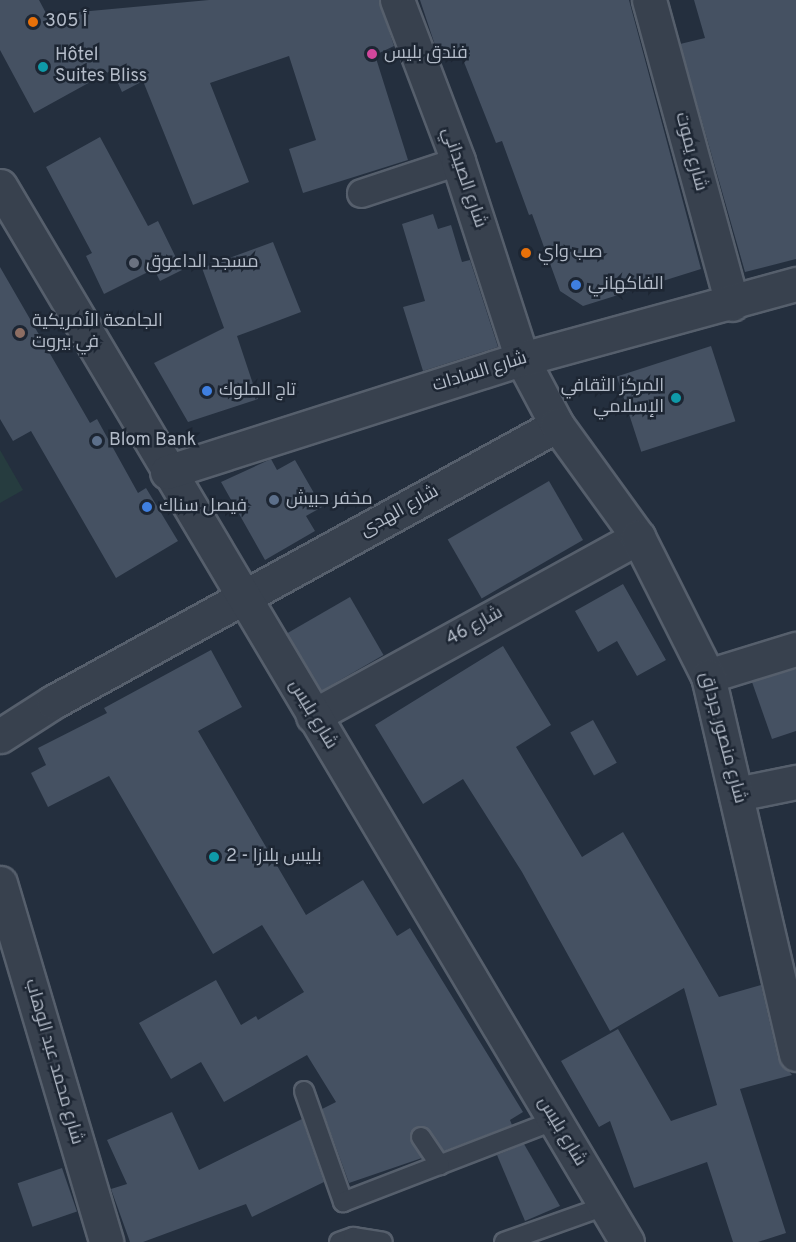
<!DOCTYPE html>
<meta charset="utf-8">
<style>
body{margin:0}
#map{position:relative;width:796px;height:1242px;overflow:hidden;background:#242f3e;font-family:Overpass,Cairo,sans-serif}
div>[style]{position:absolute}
.green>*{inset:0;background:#263c3f}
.building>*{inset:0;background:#455162;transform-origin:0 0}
.roads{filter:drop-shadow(2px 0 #565f6c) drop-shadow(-2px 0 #565f6c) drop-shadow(0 2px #565f6c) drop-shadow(0 -2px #565f6c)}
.service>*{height:18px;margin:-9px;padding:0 9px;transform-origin:9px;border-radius:9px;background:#38414e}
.pedestrian>*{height:27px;margin:-13.5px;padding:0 13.5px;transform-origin:13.5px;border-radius:13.5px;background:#38414e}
.minor>*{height:33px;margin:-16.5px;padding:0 16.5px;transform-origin:16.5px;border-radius:16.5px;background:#38414e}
.tertiary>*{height:33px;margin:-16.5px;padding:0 16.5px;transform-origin:16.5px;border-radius:16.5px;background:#38414e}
.dots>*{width:16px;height:16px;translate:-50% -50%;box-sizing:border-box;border:3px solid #1d2633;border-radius:50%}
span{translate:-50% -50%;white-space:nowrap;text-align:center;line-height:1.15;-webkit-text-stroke:5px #1d2633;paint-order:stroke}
.poi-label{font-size:18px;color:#b4bcc9}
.left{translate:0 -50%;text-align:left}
.right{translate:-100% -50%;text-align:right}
.street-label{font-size:18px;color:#b4bcc9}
</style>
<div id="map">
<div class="green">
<div style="clip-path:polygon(0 450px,23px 490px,0 503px)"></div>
</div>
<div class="building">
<div style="clip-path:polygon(0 0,39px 0,47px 15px,209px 0,379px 0,394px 46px,375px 55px,408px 160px,303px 193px,289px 149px,316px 140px,289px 56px,210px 83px,249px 182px,193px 205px,143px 81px,122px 92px,112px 70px,34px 113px,0 50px)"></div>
<div style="clip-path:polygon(420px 0,629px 0,701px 269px,583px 306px,560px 291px,532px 214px,529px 215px,502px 141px,496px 143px,460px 52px,440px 60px)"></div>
<div style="clip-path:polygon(694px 0,796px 0,796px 259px,745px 272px,680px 44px,705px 38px)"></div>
<div style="clip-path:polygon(100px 137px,148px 226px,158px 221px,182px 270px,160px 281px,154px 269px,104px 294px,86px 256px,92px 253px,46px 167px)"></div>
<div style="clip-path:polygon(433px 214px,438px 229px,451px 225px,462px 262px,470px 260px,498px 347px,423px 371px,403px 307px,425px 301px,402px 224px)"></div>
<div style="clip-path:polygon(273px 242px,301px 312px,237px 336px,258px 399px,188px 422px,154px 363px,224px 328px,202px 268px)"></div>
<div style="clip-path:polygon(0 267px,90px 423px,97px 419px,138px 493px,146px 488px,178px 541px,116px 578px,31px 431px,13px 441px,0 419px)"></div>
<div style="left:711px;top:346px;width:79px;height:99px;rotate:72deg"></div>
<div style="clip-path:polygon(271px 459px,277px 470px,295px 460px,322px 507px,306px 516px,315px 531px,265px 560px,221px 482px)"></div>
<div style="left:549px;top:481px;width:68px;height:117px;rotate:60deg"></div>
<div style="clip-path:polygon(623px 584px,666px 660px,637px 676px,617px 641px,598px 652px,575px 611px)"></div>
<div style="left:350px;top:597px;width:67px;height:73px;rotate:60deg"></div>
<div style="clip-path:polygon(503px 646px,551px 725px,516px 747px,582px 857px,623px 832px,719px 997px,761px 985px,778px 1058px,792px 1075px,740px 1089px,786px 1233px,758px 1242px,733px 1242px,707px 1162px,634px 1188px,610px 1121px,599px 1127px,561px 1061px,618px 1029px,671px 1121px,717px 1105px,684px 988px,610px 1031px,522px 872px,463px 779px,423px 804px,375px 725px)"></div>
<div style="clip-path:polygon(211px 650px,242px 707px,198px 731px,306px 915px,363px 880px,397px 936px,410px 928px,523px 1112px,510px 1120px,512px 1125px,444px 1151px,426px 1127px,415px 1127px,410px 1138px,422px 1158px,349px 1183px,322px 1109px,336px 1102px,307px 1055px,224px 1102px,201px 1062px,171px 1079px,139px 1023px,216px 980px,241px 1025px,256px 1016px,258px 1020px,304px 992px,262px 925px,213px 954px,109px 776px,48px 807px,31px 773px,46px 765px,38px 748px,107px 713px,104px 708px)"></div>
<div style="clip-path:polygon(796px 669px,796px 731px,772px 739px,752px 682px)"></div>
<div style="left:593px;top:720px;width:49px;height:26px;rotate:61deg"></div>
<div style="clip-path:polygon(172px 1112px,199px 1170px,302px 1119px,324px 1182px,252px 1217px,246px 1204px,143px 1242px,130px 1242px,111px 1189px,127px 1184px,107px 1140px)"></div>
<div style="clip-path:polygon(524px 1144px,560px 1206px,525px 1221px,497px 1155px)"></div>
<div style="left:62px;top:1168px;width:46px;height:47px;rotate:71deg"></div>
</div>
<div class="roads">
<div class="service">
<div style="left:304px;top:1091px;width:118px;rotate:70.6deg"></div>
<div style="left:343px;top:1202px;width:227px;rotate:-21.1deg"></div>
<div style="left:421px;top:1137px;width:34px;rotate:56deg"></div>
<div style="left:339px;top:1242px;width:15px;rotate:-20deg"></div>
<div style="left:353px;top:1237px;width:30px;rotate:9deg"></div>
<div style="left:504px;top:1242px;width:107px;rotate:-19.6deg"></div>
</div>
<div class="pedestrian">
<div style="left:361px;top:193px;width:102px;rotate:-18.3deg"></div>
</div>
<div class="minor">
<div style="left:649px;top:0;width:315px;rotate:74.7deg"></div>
<div style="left:708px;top:676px;width:92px;rotate:-17.1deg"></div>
<div style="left:313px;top:716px;width:371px;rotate:-28.8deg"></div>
<div style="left:0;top:736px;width:63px;rotate:-32.7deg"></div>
<div style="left:53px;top:702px;width:575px;rotate:-28.79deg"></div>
<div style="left:737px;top:794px;width:60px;rotate:-11.5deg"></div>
<div style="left:0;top:883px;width:374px;rotate:73.5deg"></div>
</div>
<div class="tertiary">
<div style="left:397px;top:0;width:172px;rotate:69.2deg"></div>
<div style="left:458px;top:161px;width:208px;rotate:72.1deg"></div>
<div style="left:522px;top:359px;width:75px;rotate:62.1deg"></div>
<div style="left:557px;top:425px;width:138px;rotate:54.1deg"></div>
<div style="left:638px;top:537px;width:156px;rotate:63.3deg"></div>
<div style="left:708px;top:676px;width:388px;rotate:76.9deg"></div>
<div style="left:0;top:186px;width:1228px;rotate:59.3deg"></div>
<div style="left:167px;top:472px;width:373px;rotate:-17.7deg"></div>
<div style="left:522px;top:359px;width:284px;rotate:-15.3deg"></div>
</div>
</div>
<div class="dots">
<div style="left:33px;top:22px;background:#e8710a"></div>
<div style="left:372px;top:54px;background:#d1479c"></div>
<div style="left:43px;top:67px;background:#0f9aa8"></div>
<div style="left:526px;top:253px;background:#e8710a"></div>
<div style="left:134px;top:263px;background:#6b7280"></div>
<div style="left:576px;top:285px;background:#3f7fe0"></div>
<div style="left:20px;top:333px;background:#8d6e63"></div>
<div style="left:207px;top:391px;background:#3f7fe0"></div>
<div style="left:676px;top:398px;background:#0f9aa8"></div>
<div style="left:97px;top:441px;background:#5c6f8a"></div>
<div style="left:274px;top:500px;background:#5c6f8a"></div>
<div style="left:147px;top:507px;background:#3f7fe0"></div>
<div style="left:214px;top:857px;background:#0f9aa8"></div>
</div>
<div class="poi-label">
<span class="left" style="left:45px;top:22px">أ 305</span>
<span class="left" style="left:384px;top:54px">فندق بليس</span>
<span class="left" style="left:55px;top:67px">Hôtel<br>Suites Bliss</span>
<span class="left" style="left:538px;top:253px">صب واي</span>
<span class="left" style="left:146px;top:263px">مسجد الداعوق</span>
<span class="left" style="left:588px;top:285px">الفاكهاني</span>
<span class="left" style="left:32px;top:333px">الجامعة الأمريكية<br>في بيروت</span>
<span class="right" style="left:664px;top:398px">المركز الثقافي<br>الإسلامي</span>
<span class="left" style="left:219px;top:391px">تاج الملوك</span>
<span class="left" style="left:109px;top:441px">Blom Bank</span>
<span class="left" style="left:286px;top:500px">مخفر حبيش</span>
<span class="left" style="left:159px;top:507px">فيصل سناك</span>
<span class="left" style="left:226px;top:857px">2 - بليس بلازا</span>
</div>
<div class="street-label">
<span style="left:690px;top:152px;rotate:75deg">شارع يموت</span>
<span style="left:463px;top:178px;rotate:71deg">شارع الصيداني</span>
<span style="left:480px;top:373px;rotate:-17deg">شارع السادات</span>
<span style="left:400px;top:512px;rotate:-29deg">شارع الهدى</span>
<span style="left:475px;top:627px;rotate:-29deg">شارع 46</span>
<span style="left:312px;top:715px;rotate:59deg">شارع بليس</span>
<span style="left:722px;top:738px;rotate:75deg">شارع منصور جرداق</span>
<span style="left:53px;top:1062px;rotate:74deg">شارع محمد عبد الوهاب</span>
<span style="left:561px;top:1132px;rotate:59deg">شارع بليس</span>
</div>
</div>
